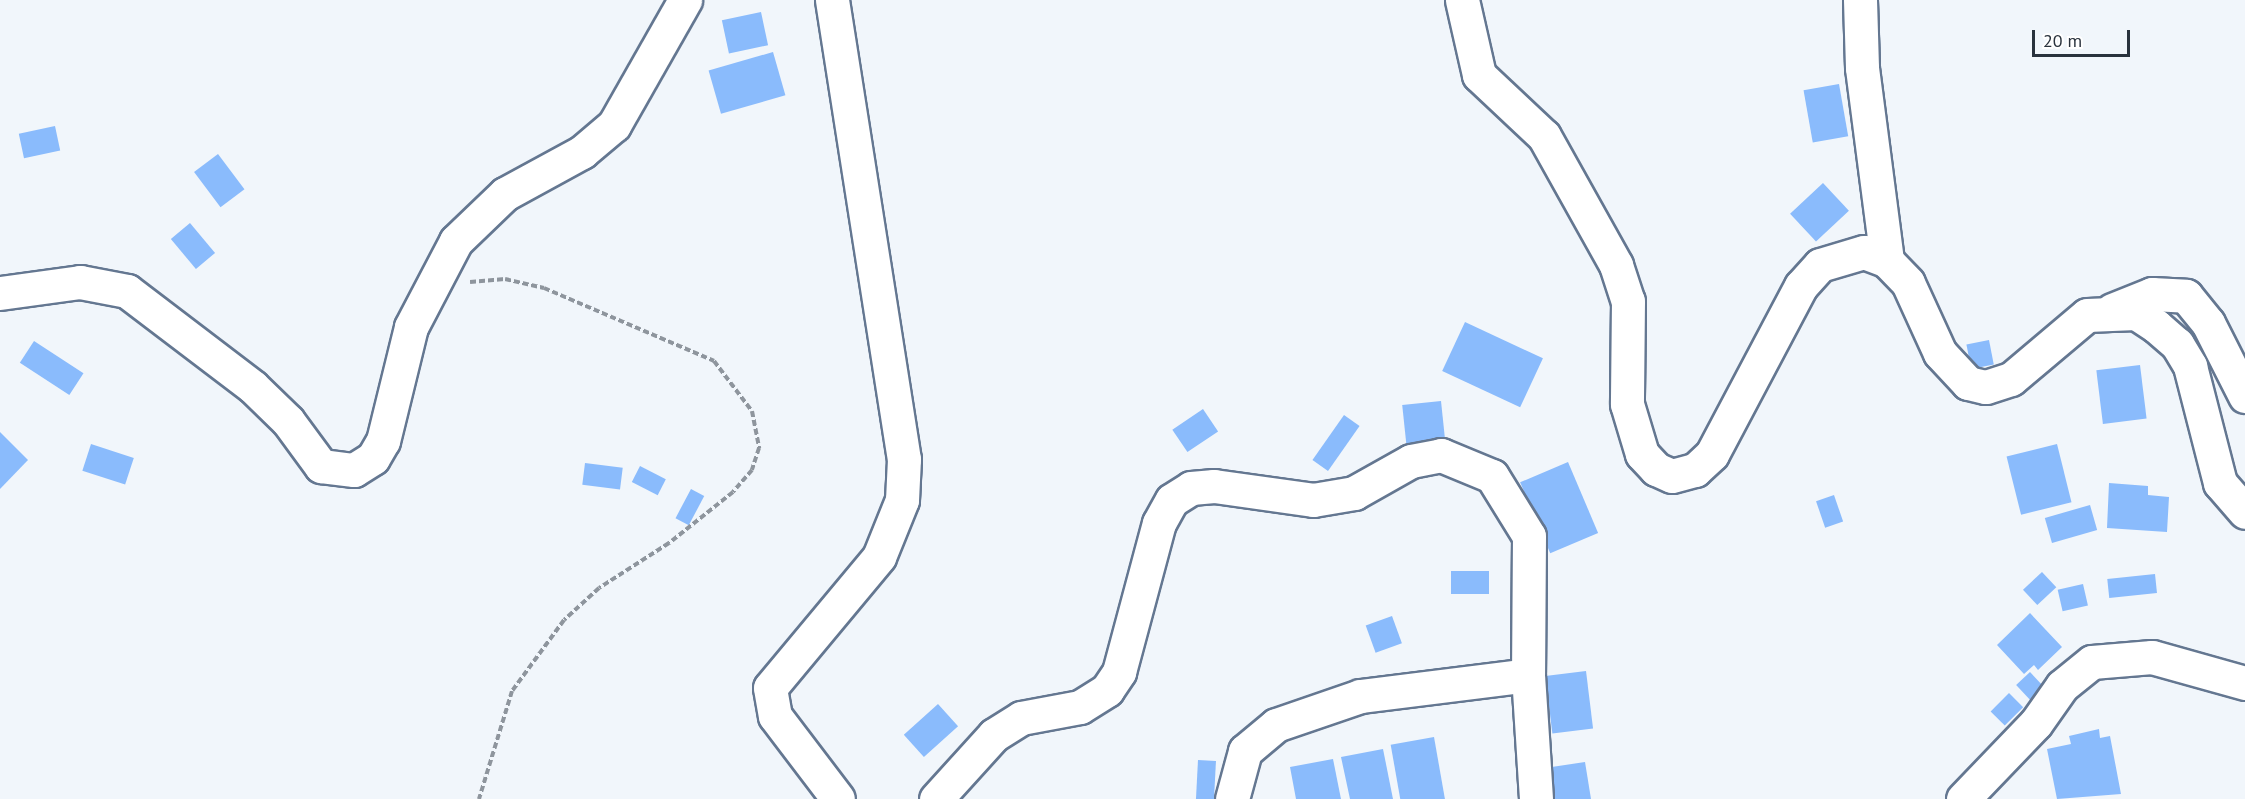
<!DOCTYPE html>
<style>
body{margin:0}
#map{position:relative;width:2245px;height:799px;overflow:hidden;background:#f1f6fb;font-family:"PT Sans",sans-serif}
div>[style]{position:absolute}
.building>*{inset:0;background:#8abbfc;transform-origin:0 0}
.path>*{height:4px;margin-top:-2px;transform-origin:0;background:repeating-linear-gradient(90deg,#8e959d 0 6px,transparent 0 9px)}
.roads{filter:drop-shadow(2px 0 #647791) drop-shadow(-2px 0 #647791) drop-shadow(0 2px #647791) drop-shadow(0 -2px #647791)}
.minor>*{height:33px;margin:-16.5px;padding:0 16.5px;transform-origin:16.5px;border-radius:16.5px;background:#fff}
span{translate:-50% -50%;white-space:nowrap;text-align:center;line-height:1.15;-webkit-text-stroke:5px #fff;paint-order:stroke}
.scale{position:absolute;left:2032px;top:30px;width:98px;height:27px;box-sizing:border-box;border:3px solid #29323d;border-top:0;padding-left:8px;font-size:18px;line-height:21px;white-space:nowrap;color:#29323d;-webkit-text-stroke:4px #fff;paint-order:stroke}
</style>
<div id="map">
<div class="building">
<div style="left:761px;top:12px;width:34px;height:40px;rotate:78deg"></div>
<div style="left:773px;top:52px;width:45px;height:67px;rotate:74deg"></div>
<div style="left:1839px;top:84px;width:53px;height:36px;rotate:80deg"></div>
<div style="left:55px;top:126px;width:25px;height:37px;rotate:78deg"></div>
<div style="left:218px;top:154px;width:44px;height:30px;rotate:53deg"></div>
<div style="left:1823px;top:183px;width:38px;height:45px;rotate:47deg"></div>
<div style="left:190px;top:223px;width:39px;height:25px;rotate:50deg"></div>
<div style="left:1465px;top:322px;width:86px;height:54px;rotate:25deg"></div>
<div style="left:1989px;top:340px;width:25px;height:23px;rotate:79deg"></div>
<div style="left:34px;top:341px;width:59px;height:26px;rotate:33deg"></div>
<div style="left:2140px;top:365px;width:54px;height:44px;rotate:83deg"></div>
<div style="left:1441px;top:401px;width:39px;height:39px;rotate:84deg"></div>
<div style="left:1203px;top:409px;width:27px;height:37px;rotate:56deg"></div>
<div style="left:1344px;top:415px;width:19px;height:55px;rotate:35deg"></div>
<div style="clip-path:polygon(0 432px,28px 460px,0 489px)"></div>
<div style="left:91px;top:444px;width:45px;height:28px;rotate:18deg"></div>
<div style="left:2057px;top:444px;width:60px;height:52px;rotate:76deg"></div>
<div style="left:1568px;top:462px;width:77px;height:52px;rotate:67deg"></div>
<div style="left:585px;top:463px;width:38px;height:22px;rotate:7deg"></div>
<div style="left:640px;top:466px;width:29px;height:18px;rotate:27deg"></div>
<div style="clip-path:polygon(2109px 483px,2148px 486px,2148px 495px,2169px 497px,2167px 532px,2107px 528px)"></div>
<div style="left:691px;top:489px;width:15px;height:33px;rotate:28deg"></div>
<div style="left:1834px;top:495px;width:28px;height:19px;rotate:71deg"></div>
<div style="left:2090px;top:505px;width:26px;height:47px;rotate:74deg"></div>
<div style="left:1451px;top:571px;width:38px;height:23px"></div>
<div style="left:2042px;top:572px;width:21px;height:26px;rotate:47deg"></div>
<div style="left:2155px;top:574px;width:19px;height:48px;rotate:84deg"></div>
<div style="left:2083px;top:584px;width:22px;height:26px;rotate:77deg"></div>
<div style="clip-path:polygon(2030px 613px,2062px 647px,2038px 670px,2034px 665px,2024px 674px,1997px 645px)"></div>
<div style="left:1392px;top:616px;width:29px;height:28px;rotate:70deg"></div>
<div style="left:1586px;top:671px;width:58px;height:41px;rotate:83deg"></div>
<div style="left:2030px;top:672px;width:21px;height:19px;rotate:47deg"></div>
<div style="left:2009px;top:693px;width:20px;height:26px;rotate:45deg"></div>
<div style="left:938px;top:704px;width:30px;height:46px;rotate:48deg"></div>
<div style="clip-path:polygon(2099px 729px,2100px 738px,2110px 736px,2121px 794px,2057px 799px,2047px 749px,2071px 744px,2069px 736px)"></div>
<div style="left:1434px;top:737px;width:63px;height:44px;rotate:80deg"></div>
<div style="clip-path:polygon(1383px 749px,1393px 799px,1350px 799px,1341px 757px)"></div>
<div style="clip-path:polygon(1333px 759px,1341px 799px,1296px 799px,1290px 767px)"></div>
<div style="left:1198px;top:760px;width:18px;height:39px;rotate:3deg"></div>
<div style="clip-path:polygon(1585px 762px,1591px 799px,1550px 799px,1545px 768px)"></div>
</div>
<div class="path">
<div style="left:470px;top:282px;width:35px;rotate:-5deg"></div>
<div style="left:505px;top:279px;width:40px;rotate:13deg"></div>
<div style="left:544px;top:288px;width:185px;rotate:23.2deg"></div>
<div style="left:714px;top:361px;width:63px;rotate:52.8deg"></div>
<div style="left:752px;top:411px;width:38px;rotate:79deg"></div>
<div style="left:759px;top:448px;width:23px;rotate:108deg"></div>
<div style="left:752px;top:470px;width:29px;rotate:131deg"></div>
<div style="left:733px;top:492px;width:82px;rotate:141.4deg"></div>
<div style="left:669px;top:543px;width:83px;rotate:147.3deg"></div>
<div style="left:599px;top:588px;width:47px;rotate:137.6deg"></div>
<div style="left:564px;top:620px;width:88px;rotate:126.2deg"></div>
<div style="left:512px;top:691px;width:113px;rotate:107deg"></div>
</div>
<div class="roads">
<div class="minor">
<div style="left:832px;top:0;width:465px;rotate:81.1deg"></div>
<div style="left:904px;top:459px;width:41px;rotate:92.8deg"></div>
<div style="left:902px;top:500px;width:61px;rotate:112deg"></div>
<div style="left:879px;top:557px;width:170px;rotate:129.8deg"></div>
<div style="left:770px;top:688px;width:28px;rotate:80deg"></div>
<div style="left:775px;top:716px;width:104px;rotate:52.8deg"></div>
<div style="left:1462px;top:0;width:77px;rotate:77.2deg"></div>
<div style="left:1479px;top:75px;width:89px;rotate:43.2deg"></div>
<div style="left:1544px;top:136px;width:148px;rotate:60.8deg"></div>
<div style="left:1616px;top:265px;width:38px;rotate:72deg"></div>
<div style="left:1628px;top:301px;width:103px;rotate:90.6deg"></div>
<div style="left:1627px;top:404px;width:52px;rotate:73.3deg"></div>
<div style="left:1642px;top:454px;width:21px;rotate:47deg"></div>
<div style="left:1656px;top:469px;width:17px;rotate:24deg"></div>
<div style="left:1672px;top:476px;width:24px;rotate:-15deg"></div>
<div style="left:1695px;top:470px;width:23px;rotate:-43deg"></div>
<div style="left:1712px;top:454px;width:190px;rotate:-62.1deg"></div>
<div style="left:1801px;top:286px;width:28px;rotate:-48deg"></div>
<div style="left:1820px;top:265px;width:46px;rotate:-16.5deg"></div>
<div style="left:1864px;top:252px;width:25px;rotate:21deg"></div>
<div style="left:1887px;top:261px;width:30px;rotate:46deg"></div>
<div style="left:1908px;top:283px;width:77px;rotate:65.4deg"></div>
<div style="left:1940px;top:353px;width:41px;rotate:47deg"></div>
<div style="left:1968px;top:383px;width:18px;rotate:13deg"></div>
<div style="left:1986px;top:387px;width:26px;rotate:-18deg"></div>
<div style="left:2011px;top:379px;width:99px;rotate:-40.1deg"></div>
<div style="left:2087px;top:315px;width:49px;rotate:-2.3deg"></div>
<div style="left:2136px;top:313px;width:24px;rotate:33deg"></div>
<div style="left:2156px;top:326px;width:28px;rotate:41deg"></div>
<div style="left:2177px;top:344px;width:26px;rotate:59deg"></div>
<div style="left:2190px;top:366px;width:121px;rotate:75.6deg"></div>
<div style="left:2220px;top:483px;width:38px;rotate:49deg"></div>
<div style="left:1860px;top:0;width:68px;rotate:88.3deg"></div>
<div style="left:1862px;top:68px;width:195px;rotate:82.6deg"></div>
<div style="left:0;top:293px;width:81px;rotate:-7.8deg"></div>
<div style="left:80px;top:282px;width:48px;rotate:10.8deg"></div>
<div style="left:127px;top:291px;width:158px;rotate:37.3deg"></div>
<div style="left:253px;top:387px;width:49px;rotate:44.2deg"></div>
<div style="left:288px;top:421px;width:56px;rotate:53.7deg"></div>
<div style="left:321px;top:466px;width:33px;rotate:7deg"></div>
<div style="left:354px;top:470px;width:22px;rotate:-32deg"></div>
<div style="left:373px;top:458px;width:20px;rotate:-60deg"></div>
<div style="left:383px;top:441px;width:117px;rotate:-76.2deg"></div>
<div style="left:411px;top:327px;width:97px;rotate:-62.4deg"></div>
<div style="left:456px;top:241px;width:68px;rotate:-43.8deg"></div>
<div style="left:505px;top:194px;width:88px;rotate:-28.6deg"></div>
<div style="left:582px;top:152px;width:42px;rotate:-40.2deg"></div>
<div style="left:614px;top:125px;width:144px;rotate:-60.4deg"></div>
<div style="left:2112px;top:310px;width:43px;rotate:-21.8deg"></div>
<div style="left:2152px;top:294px;width:34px;rotate:3deg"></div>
<div style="left:2186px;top:296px;width:35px;rotate:51deg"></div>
<div style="left:2208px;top:323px;width:82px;rotate:63.1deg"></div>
<div style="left:936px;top:799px;width:86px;rotate:-47.8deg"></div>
<div style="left:994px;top:735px;width:32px;rotate:-32deg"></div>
<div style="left:1021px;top:718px;width:60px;rotate:-10.6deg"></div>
<div style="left:1080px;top:707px;width:32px;rotate:-32deg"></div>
<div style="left:1107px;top:690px;width:22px;rotate:-56deg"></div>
<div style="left:1119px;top:672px;width:154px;rotate:-75deg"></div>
<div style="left:1159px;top:523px;width:26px;rotate:-61deg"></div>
<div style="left:1172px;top:500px;width:22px;rotate:-32deg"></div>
<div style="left:1191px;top:488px;width:23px;rotate:-5deg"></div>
<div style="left:1214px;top:486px;width:100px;rotate:8deg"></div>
<div style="left:1313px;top:500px;width:42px;rotate:-9.7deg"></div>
<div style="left:1354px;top:493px;width:65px;rotate:-29.3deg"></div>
<div style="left:1411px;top:461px;width:31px;rotate:-11deg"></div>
<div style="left:1441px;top:455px;width:55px;rotate:22.4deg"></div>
<div style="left:1492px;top:476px;width:70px;rotate:58.3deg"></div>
<div style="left:1529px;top:536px;width:139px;rotate:90.4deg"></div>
<div style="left:1528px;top:675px;width:124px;rotate:86.3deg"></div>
<div style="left:1232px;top:799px;width:50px;rotate:-74.8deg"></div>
<div style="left:1245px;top:751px;width:40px;rotate:-40deg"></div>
<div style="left:1276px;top:725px;width:89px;rotate:-19deg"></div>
<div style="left:1360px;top:696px;width:169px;rotate:-7.1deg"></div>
<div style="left:1963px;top:799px;width:105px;rotate:-46.2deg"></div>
<div style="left:2036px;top:723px;width:45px;rotate:-54.9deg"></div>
<div style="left:2062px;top:686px;width:38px;rotate:-39deg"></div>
<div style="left:2092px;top:662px;width:60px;rotate:-4.8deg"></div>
<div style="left:2152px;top:657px;width:97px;rotate:15.6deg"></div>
</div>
</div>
<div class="scale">20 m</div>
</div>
